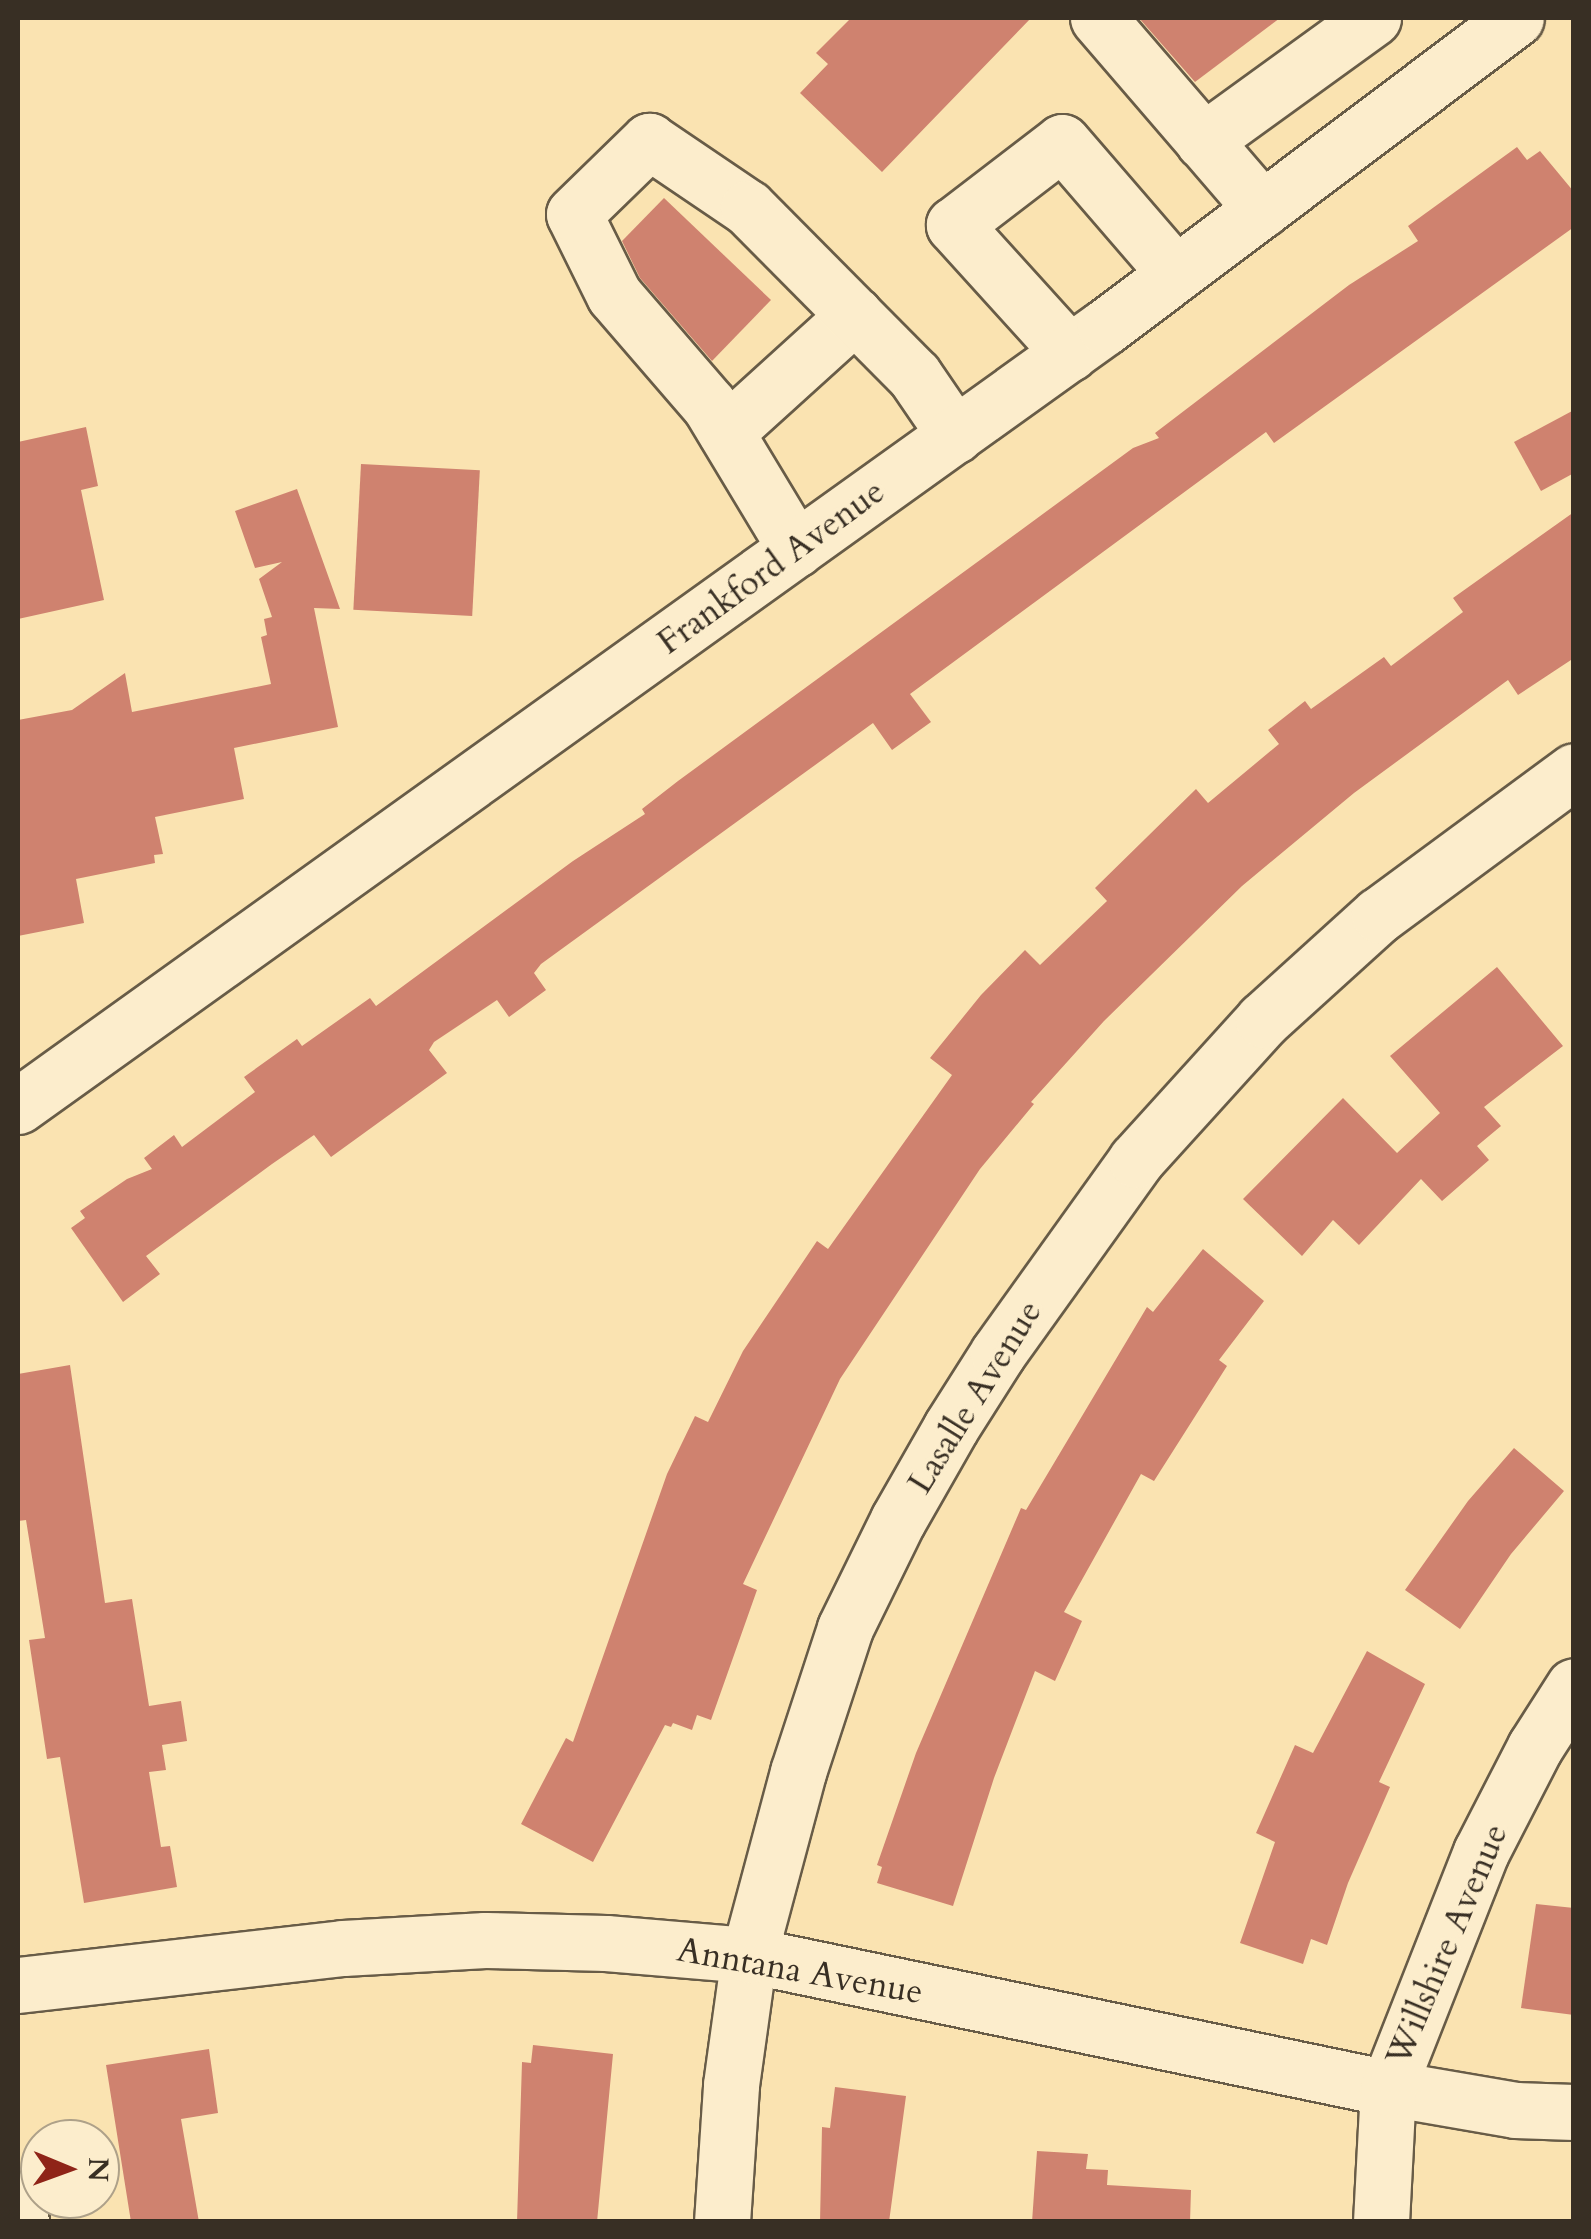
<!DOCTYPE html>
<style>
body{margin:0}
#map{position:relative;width:1591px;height:2239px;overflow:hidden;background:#fae3b1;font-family:Cardo,serif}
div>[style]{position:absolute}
.building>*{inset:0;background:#cf826f;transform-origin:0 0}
.roads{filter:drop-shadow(2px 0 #685c47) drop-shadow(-2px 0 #685c47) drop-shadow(0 2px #685c47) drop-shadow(0 -2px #685c47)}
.minor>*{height:55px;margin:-27.5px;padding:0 27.5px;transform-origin:27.5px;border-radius:27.5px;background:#fcedcc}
span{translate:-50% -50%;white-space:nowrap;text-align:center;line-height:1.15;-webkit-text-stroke:8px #fcedcc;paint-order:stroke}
.street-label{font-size:35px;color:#382f24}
.frame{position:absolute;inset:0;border:20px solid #382f24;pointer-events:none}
.north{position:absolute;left:20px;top:2119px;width:100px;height:100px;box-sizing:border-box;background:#fcedcc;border:2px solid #aea189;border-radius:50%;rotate:91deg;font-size:28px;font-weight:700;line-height:40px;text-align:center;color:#382f24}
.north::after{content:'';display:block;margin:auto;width:35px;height:45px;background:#8f2418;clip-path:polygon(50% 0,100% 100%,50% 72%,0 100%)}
</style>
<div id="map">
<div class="building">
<div style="clip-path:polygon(851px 18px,1031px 18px,882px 172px,800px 93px,828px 64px,816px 53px)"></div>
<div style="clip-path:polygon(1139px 18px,1280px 18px,1195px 82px)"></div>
<div style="clip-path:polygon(1517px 147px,1527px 160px,1540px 151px,1574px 192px,1574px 227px,1274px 443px,1266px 432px,910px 694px,931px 722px,892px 750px,873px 723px,541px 964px,534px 973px,546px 990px,509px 1017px,497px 1000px,434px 1042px,429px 1050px,447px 1073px,331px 1157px,314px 1135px,272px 1164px,146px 1256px,160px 1274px,123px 1302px,71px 1228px,85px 1218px,80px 1211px,127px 1179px,152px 1169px,144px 1158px,174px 1135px,182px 1147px,255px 1092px,244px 1077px,297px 1039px,302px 1046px,370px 998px,376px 1006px,573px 861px,645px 814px,642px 809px,678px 781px,1133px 448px,1159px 438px,1155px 433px,1349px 285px,1418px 241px,1408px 226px)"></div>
<div style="clip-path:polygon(664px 198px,771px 300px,712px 361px,640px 278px,622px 241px)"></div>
<div style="clip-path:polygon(1574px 410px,1574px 473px,1541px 491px,1514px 442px)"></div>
<div style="clip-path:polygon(86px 427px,98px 486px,81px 490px,104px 600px,18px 619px,18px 442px)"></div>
<div style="left:361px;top:464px;width:119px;height:146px;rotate:3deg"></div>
<div style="clip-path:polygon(297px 489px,340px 609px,314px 608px,338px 727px,234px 748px,244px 799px,155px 817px,163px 854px,154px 855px,155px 863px,76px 879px,84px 923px,18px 936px,18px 720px,72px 710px,125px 673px,132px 712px,271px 684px,261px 637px,267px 635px,264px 619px,272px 617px,259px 579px,282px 562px,255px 568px,235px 511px)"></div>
<div style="clip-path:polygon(1574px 512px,1574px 658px,1518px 695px,1508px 680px,1354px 793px,1242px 886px,1104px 1021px,1031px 1102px,1034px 1104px,980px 1169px,840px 1379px,743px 1584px,757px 1590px,711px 1720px,697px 1715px,692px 1730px,673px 1723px,671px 1727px,665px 1725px,593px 1862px,521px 1824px,566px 1738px,573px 1742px,667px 1474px,695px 1416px,708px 1422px,743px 1351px,817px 1241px,828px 1249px,952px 1075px,930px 1058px,981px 995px,1025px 950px,1040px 965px,1107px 901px,1095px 888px,1196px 789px,1208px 803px,1279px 744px,1268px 730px,1305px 701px,1311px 709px,1384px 657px,1391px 666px,1463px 612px,1453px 598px)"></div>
<div style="clip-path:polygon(1497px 967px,1563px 1046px,1484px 1107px,1501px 1126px,1477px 1146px,1489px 1160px,1442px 1201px,1421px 1179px,1359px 1245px,1333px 1220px,1302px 1256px,1243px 1199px,1343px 1098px,1397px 1153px,1440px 1113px,1390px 1056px)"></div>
<div style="clip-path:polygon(1203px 1249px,1264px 1301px,1219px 1360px,1227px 1366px,1154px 1481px,1141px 1474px,1064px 1612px,1082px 1621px,1055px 1681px,1035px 1671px,994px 1778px,953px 1906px,877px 1883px,882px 1867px,877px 1865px,916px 1753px,1021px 1508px,1026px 1510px,1147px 1307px,1153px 1312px)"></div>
<div style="clip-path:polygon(70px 1365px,105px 1603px,132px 1599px,149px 1706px,181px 1701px,187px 1741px,162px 1745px,166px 1770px,149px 1772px,161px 1847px,170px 1846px,177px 1887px,84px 1903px,60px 1757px,47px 1759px,29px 1640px,45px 1638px,26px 1520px,18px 1521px,18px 1374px)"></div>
<div style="clip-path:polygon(1514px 1448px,1564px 1491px,1511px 1554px,1460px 1629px,1405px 1590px,1468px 1501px)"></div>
<div style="clip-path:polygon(1367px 1651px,1425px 1684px,1379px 1782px,1390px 1787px,1348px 1883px,1327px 1945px,1311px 1939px,1303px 1964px,1240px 1943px,1275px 1842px,1256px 1833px,1295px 1745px,1313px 1753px)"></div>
<div style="clip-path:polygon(1536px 1904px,1574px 1908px,1574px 2015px,1521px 2008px)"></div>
<div style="clip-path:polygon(533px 2045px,613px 2054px,597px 2222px,517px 2222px,522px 2062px,531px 2063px)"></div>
<div style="clip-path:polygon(209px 2049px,218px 2113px,181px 2119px,199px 2222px,131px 2222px,106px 2065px)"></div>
<div style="clip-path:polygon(835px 2087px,906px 2096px,889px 2222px,820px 2222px,822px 2127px,830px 2128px)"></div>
<div style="clip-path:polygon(1037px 2151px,1088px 2154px,1086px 2169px,1108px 2170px,1107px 2185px,1191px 2190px,1190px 2222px,1032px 2222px)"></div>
</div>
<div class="roads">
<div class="minor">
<div style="left:1098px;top:18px;width:252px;rotate:49.3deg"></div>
<div style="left:1203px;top:141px;width:210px;rotate:-35.9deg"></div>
<div style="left:1070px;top:353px;width:173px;rotate:-132.2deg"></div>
<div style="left:954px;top:225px;width:136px;rotate:-37.5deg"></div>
<div style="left:1062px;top:142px;width:174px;rotate:49.2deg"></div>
<div style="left:726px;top:432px;width:174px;rotate:-42.2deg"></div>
<div style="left:796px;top:549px;width:168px;rotate:-121.1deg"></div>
<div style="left:709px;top:405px;width:145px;rotate:-130.8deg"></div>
<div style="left:614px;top:295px;width:90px;rotate:-116.3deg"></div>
<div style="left:574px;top:214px;width:105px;rotate:-44.2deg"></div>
<div style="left:649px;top:141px;width:120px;rotate:34.1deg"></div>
<div style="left:748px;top:208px;width:235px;rotate:45.2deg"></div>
<div style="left:914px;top:375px;width:73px;rotate:55.7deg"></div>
<div style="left:18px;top:1106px;width:1337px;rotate:-35.63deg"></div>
<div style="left:1105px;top:327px;width:514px;rotate:-36.94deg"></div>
<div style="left:18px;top:1985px;width:327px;rotate:-6.5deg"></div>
<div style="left:343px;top:1948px;width:142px;rotate:-3.2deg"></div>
<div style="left:485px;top:1940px;width:121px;rotate:1.4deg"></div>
<div style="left:606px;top:1943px;width:144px;rotate:4.8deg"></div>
<div style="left:749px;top:1955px;width:653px;rotate:11.76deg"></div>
<div style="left:1388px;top:2088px;width:129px;rotate:9.8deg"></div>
<div style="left:1515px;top:2110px;width:59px;rotate:1.9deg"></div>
<div style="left:18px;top:2200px;width:22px;rotate:82deg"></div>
<div style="left:722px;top:2222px;width:137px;rotate:-86.2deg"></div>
<div style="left:731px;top:2085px;width:131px;rotate:-82.1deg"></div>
<div style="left:749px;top:1955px;width:189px;rotate:-75deg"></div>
<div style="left:798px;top:1772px;width:151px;rotate:-71.9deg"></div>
<div style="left:845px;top:1628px;width:120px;rotate:-63.9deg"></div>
<div style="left:898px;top:1520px;width:107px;rotate:-60.3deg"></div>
<div style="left:951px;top:1427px;width:88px;rotate:-57.6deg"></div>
<div style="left:998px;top:1353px;width:237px;rotate:-54.4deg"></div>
<div style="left:1136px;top:1160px;width:189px;rotate:-47.8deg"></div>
<div style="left:1263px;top:1020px;width:156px;rotate:-42.2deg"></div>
<div style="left:1379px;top:915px;width:242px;rotate:-36.4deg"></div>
<div style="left:1381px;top:2222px;width:134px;rotate:-87deg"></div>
<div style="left:1388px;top:2088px;width:254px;rotate:-68.5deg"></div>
<div style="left:1481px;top:1852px;width:118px;rotate:-62.8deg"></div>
<div style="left:1535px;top:1747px;width:72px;rotate:-57.4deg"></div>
</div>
</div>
<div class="street-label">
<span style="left:771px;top:567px;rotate:-36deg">Frankford Avenue</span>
<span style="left:975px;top:1397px;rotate:-58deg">Lasalle Avenue</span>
<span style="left:1447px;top:1945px;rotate:-67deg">Willshire Avenue</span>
<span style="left:800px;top:1971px;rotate:10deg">Anntana Avenue</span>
</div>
<div class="frame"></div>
<div class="north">N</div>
</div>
